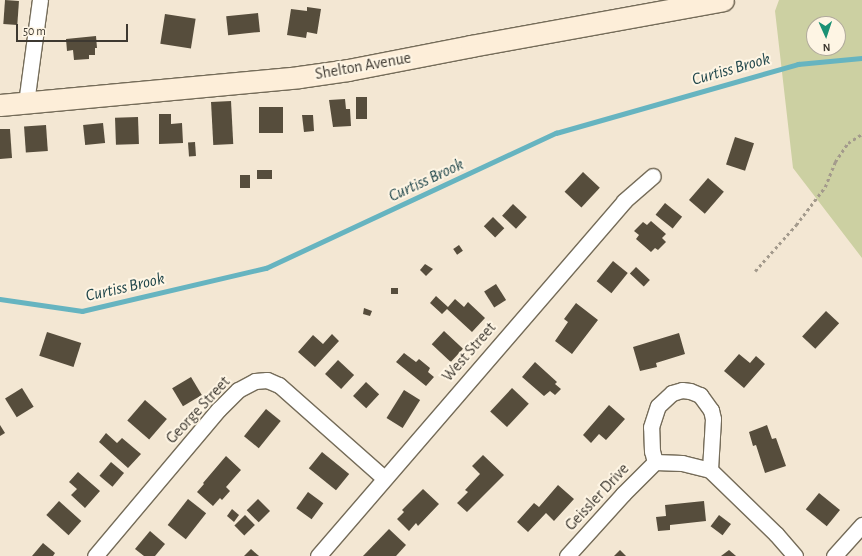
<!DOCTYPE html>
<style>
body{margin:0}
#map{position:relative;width:862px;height:556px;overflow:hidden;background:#f3e7d3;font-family:"Alegreya Sans",sans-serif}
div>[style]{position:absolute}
.green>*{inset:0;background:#ccd0a2}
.stream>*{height:4.5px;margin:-2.25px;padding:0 2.25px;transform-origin:2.25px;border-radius:2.25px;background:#66b4c0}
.building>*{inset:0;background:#564d3c;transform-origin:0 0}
.path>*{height:2.5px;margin-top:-1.25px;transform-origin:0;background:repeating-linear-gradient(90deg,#a39a8c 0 3px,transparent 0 6px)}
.roads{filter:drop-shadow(1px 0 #756c59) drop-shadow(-1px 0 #756c59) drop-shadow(0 1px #756c59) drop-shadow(0 -1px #756c59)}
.street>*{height:15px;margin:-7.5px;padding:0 7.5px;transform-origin:7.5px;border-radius:7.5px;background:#fff}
.secondary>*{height:21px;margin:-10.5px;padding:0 10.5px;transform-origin:10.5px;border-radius:10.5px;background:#fdeed9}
span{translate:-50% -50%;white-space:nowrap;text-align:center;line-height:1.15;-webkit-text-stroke:4px #fef5e4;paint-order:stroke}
.street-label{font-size:16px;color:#3e3931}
.water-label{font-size:17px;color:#20464b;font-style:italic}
.north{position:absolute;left:806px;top:16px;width:40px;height:40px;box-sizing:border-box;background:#fef5e4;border:1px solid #b1aa9c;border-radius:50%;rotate:177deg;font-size:11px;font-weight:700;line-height:16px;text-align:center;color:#3e3931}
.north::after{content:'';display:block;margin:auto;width:14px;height:18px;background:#1b9174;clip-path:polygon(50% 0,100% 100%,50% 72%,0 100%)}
.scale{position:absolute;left:16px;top:24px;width:112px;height:18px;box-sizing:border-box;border:2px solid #3e3931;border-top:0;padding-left:5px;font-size:12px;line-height:14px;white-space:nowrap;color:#3e3931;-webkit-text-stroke:3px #fef5e4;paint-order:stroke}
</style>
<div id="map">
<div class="green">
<div style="clip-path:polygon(evenodd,779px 0,862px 0,862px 258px,793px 168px,775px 11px,779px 0,814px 24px,838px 24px,838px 48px,814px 48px,814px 24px)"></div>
</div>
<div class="stream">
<div style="left:0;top:299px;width:83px;rotate:8.3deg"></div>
<div style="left:82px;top:311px;width:189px;rotate:-13.2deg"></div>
<div style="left:266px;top:268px;width:320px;rotate:-25deg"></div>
<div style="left:556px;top:133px;width:252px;rotate:-15.9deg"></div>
<div style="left:798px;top:64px;width:64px;rotate:-5.4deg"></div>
</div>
<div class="building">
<div style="left:5px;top:0;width:14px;height:24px;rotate:4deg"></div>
<div style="clip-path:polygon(307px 7px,321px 9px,317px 34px,307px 32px,306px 38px,287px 35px,291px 9px,307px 11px)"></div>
<div style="left:258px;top:13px;width:19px;height:32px;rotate:84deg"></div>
<div style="left:165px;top:14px;width:31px;height:30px;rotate:9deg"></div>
<div style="clip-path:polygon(96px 36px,97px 48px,95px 48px,95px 55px,89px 55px,89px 59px,74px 60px,73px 50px,67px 51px,66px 39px)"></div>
<div style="left:356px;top:97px;width:11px;height:22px"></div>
<div style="clip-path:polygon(345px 99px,346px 109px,350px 109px,351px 126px,333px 127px,329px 100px)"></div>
<div style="left:231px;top:101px;width:43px;height:20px;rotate:87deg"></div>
<div style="left:259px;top:107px;width:24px;height:26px"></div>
<div style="clip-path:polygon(159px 114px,171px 114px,171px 124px,182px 123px,183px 143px,159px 144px)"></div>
<div style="clip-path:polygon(302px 115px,313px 115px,314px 131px,304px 132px)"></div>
<div style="left:138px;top:117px;width:27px;height:23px;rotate:88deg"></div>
<div style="left:103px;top:123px;width:20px;height:20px;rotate:84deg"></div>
<div style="left:46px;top:125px;width:26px;height:22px;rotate:86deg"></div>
<div style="clip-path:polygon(0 129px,10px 129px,12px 158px,0 159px)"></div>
<div style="left:735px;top:137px;width:20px;height:29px;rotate:18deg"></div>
<div style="left:195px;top:142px;width:14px;height:7px;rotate:86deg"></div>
<div style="left:257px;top:170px;width:15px;height:9px"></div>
<div style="left:583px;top:172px;width:23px;height:27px;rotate:43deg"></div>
<div style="left:240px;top:175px;width:10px;height:13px"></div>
<div style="left:708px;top:178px;width:21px;height:29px;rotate:41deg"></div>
<div style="left:665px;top:203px;width:22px;height:15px;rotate:39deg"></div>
<div style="left:513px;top:204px;width:19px;height:16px;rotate:43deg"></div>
<div style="left:493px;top:217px;width:16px;height:13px;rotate:45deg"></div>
<div style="clip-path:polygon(651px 221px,666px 234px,662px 238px,666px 242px,658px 250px,655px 248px,651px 252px,636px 239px,639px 235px,634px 231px,643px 222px,647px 225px)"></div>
<div style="left:459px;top:245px;width:7px;height:7px;rotate:56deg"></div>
<div style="left:613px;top:261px;width:19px;height:26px;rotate:39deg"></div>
<div style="clip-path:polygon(425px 264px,433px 269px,426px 276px,420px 270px)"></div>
<div style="left:636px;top:267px;width:19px;height:9px;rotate:43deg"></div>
<div style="left:496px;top:284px;width:19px;height:14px;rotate:58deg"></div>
<div style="left:391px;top:288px;width:7px;height:6px"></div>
<div style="clip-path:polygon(436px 296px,448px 307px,455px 299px,464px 307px,468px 302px,485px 318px,472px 332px,447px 309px,442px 314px,430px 303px)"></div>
<div style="clip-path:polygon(576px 303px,598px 320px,572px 354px,555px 341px,568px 322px,564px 319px)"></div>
<div style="clip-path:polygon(364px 308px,372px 311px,370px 316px,363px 314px)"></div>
<div style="left:826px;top:311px;width:18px;height:35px;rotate:43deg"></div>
<div style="left:444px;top:331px;width:26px;height:18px;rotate:43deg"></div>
<div style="left:47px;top:332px;width:36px;height:25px;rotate:18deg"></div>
<div style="clip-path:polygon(679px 333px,685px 354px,656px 363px,657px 367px,640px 371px,633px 347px)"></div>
<div style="clip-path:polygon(332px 334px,339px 341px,315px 367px,298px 352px,313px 335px,323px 344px)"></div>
<div style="clip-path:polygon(404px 353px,416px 362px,419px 359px,430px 368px,428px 372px,434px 377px,426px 386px,396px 362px)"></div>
<div style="clip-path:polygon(739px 354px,750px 363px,756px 356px,765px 364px,744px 388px,724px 371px)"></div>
<div style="left:338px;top:360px;width:22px;height:19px;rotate:43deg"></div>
<div style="clip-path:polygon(535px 362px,557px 382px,555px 384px,561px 389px,555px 395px,550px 391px,544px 396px,522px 377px)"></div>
<div style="left:191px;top:377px;width:21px;height:22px;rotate:59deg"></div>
<div style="left:366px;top:382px;width:18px;height:19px;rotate:43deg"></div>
<div style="left:22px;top:388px;width:22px;height:20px;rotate:58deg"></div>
<div style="left:512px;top:388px;width:23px;height:32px;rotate:43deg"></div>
<div style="left:404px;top:390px;width:19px;height:33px;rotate:32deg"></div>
<div style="left:145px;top:400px;width:29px;height:27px;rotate:41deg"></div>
<div style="clip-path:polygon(609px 405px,625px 419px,606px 440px,599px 434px,591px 443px,583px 435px)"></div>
<div style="left:266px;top:409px;width:19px;height:35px;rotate:39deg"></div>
<div style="clip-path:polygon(0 425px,5px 433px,0 436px)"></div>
<div style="clip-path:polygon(767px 425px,772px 439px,776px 438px,786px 466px,765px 473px,756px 445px,753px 446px,749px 432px)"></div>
<div style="clip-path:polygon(106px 433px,117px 443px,122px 438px,141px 454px,128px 468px,99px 442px)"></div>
<div style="left:322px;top:452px;width:35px;height:21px;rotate:39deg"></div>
<div style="clip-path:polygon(483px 455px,504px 475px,467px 512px,457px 503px,468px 492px,465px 490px,480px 474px,472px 466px)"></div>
<div style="clip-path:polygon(226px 456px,241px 470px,226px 487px,230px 491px,222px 500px,220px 498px,213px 506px,197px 492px,204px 484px,203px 483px)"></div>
<div style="left:111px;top:462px;width:17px;height:18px;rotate:40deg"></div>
<div style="clip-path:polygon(78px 472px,100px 491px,85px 508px,71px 495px,77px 489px,69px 482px)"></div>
<div style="clip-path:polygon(558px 485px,574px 499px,554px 521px,546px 513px,528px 532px,517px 522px,534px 503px,539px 507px)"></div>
<div style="clip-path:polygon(423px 489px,439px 504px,418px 526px,416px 523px,409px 531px,397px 519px,404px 512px,402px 510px)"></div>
<div style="left:308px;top:492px;width:19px;height:20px;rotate:36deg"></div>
<div style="left:819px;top:493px;width:27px;height:21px;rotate:39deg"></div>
<div style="left:188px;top:499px;width:23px;height:33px;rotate:38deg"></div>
<div style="left:258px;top:499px;width:17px;height:16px;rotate:45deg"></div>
<div style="left:59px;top:501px;width:30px;height:19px;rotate:42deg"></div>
<div style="clip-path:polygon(704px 501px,706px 521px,670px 525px,670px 530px,658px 531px,656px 517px,666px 516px,665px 505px)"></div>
<div style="clip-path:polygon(232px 509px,239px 515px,234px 522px,227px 516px)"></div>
<div style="left:245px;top:515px;width:14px;height:15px;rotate:45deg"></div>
<div style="left:719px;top:515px;width:15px;height:14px;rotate:37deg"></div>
<div style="clip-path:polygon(389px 529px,406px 545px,396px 556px,363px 556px)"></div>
<div style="clip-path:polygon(150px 531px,165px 544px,155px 556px,144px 556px,135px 549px)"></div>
<div style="clip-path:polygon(43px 543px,55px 553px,53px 556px,32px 556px)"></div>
<div style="clip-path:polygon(251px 549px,259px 556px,244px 556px)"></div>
<div style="clip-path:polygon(620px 550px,626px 556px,614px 556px)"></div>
<div style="clip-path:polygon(729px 550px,736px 556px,721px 556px)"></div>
</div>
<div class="path">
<div style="left:755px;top:271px;width:62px;rotate:-48.3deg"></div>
<div style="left:796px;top:225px;width:48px;rotate:-52.7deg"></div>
<div style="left:825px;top:187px;width:27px;rotate:-68deg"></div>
<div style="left:835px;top:162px;width:23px;rotate:-56deg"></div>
<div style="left:848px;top:143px;width:17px;rotate:-33deg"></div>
</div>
<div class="roads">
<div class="street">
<div style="left:26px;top:103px;width:104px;rotate:-82.3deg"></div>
<div style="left:655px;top:462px;width:11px;rotate:-105deg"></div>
<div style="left:652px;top:451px;width:24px;rotate:-92deg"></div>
<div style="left:651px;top:427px;width:22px;rotate:-72deg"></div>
<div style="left:658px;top:406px;width:19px;rotate:-43deg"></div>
<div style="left:672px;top:393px;width:10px;rotate:-17deg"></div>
<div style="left:682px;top:390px;width:8px;rotate:7deg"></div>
<div style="left:690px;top:391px;width:11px;rotate:22deg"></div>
<div style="left:700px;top:395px;width:19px;rotate:54deg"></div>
<div style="left:711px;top:410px;width:9px;rotate:77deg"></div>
<div style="left:713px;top:419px;width:51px;rotate:93.4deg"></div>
<div style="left:95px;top:556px;width:192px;rotate:-49.9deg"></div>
<div style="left:219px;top:409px;width:27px;rotate:-45deg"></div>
<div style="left:238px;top:390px;width:19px;rotate:-28deg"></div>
<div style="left:255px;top:381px;width:12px;rotate:-5deg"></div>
<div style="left:267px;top:380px;width:13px;rotate:23deg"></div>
<div style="left:279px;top:385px;width:140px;rotate:41.5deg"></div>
<div style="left:318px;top:556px;width:469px;rotate:-49.2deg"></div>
<div style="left:624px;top:201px;width:38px;rotate:-41deg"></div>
<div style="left:567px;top:556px;width:84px;rotate:-47.9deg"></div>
<div style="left:623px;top:494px;width:45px;rotate:-45deg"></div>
<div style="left:655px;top:462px;width:27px;rotate:2deg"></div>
<div style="left:682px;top:463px;width:29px;rotate:14deg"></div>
<div style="left:710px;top:470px;width:92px;rotate:44.1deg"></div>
<div style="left:776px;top:534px;width:29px;rotate:49deg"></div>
<div style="left:834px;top:556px;width:42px;rotate:-47.9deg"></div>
</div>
<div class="secondary">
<div style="left:0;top:105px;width:300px;rotate:-5.3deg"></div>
<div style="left:299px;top:77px;width:49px;rotate:-8.1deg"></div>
<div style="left:348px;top:70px;width:125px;rotate:-11deg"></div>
<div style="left:471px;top:46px;width:256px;rotate:-10.3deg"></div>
</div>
</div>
<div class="street-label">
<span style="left:363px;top:66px;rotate:-10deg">Shelton Avenue</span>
<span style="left:469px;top:352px;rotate:-49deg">West Street</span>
<span style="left:198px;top:410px;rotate:-47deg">George Street</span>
<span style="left:597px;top:497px;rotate:-47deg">Geissler Drive</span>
</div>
<div class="water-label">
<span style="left:731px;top:69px;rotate:-16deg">Curtiss Brook</span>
<span style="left:426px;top:180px;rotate:-25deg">Curtiss Brook</span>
<span style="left:125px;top:287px;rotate:-13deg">Curtiss Brook</span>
</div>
<div class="north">N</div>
<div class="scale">50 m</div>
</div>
